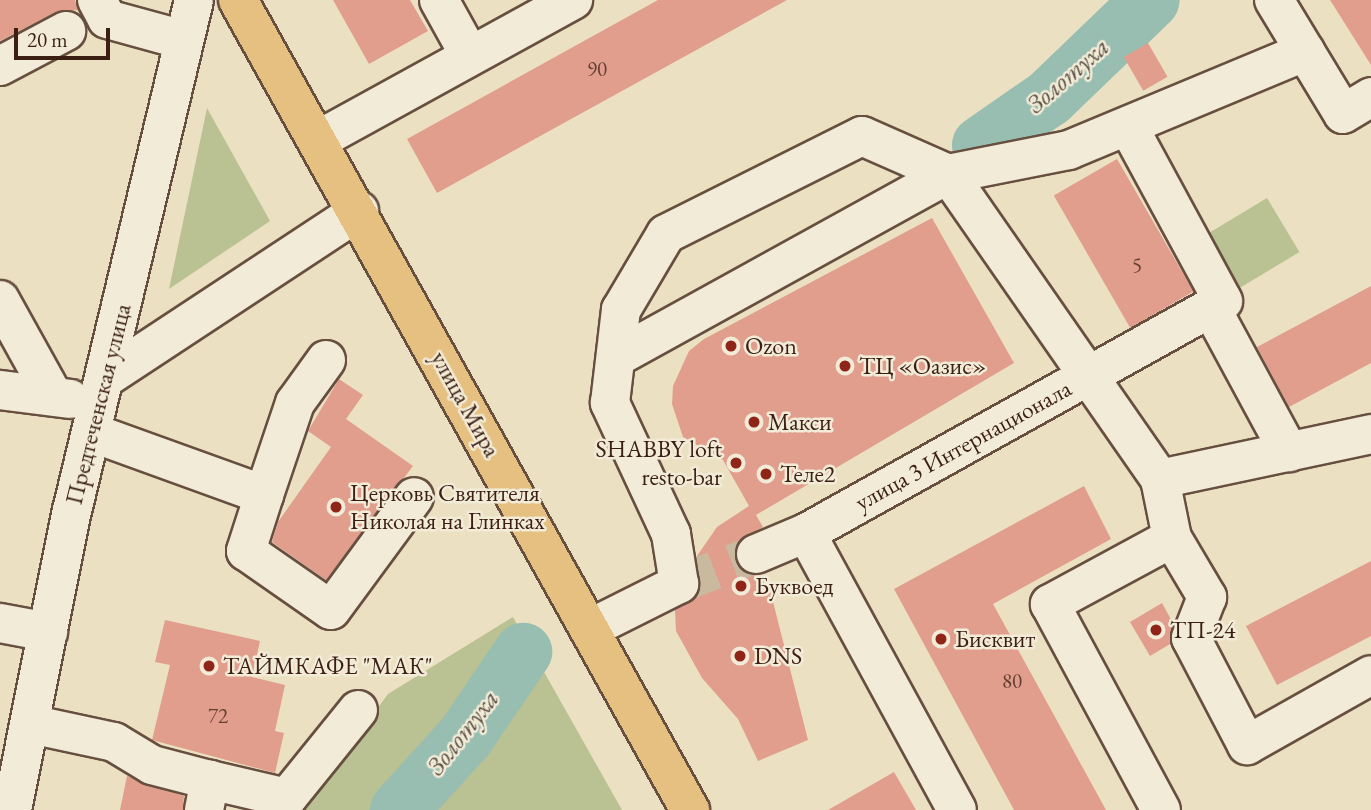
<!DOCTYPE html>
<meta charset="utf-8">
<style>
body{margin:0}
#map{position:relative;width:1371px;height:810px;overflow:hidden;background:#ebe0c2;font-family:"EB Garamond",serif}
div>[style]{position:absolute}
.green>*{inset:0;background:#bac192;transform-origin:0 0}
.river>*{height:58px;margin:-29px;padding:0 29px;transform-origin:29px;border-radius:29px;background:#98bdb1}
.building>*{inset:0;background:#e19e8d;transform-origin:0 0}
.minor-tunnel>*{height:38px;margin-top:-19px;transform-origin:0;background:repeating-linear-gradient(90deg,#c8b99f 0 38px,transparent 0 57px)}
.roads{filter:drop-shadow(2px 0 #674f3f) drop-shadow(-2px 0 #674f3f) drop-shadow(0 2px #674f3f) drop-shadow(0 -2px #674f3f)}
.minor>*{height:38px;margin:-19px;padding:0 19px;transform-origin:19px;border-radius:19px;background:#f2ebd7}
.major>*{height:38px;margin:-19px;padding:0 19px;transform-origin:19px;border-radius:19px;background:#e6c081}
.dots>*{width:19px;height:19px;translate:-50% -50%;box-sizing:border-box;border:4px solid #f2ebd7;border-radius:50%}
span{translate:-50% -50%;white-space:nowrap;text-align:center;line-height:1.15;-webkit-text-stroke:5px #f2ebd7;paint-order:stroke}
.number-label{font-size:21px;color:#643f32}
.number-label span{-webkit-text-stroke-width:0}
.poi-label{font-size:24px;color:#3b1f13}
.left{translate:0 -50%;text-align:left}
.right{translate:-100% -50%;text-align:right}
.street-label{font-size:24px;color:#3b1f13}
.water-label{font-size:26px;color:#574e42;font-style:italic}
.scale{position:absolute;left:14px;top:28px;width:96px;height:32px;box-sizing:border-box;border:4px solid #3b1f13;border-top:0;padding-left:9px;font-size:21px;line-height:24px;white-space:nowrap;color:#3b1f13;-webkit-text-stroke:5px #f2ebd7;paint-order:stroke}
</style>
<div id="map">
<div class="green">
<div style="clip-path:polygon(207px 108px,270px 221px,169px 289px)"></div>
<div style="left:1267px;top:198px;width:63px;height:92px;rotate:59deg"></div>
<div style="clip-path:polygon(513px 617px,622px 810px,303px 810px,388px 694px)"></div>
</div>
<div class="river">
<div style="left:981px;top:145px;width:83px;rotate:-34.7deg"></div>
<div style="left:1049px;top:98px;width:141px;rotate:-43.9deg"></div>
<div style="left:399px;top:810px;width:100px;rotate:-47.8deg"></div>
<div style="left:466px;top:736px;width:102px;rotate:-55.8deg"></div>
</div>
<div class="building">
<div style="clip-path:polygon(0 0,75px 0,78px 10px,56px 12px,0 41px)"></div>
<div style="clip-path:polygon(333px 0,410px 0,428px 31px,369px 64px)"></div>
<div style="clip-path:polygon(658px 0,787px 0,437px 193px,407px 139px)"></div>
<div style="clip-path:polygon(1330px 0,1371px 0,1371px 65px)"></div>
<div style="left:1148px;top:43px;width:39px;height:28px;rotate:60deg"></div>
<div style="left:1117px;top:159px;width:153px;height:73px;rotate:60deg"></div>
<div style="clip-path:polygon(932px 218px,1014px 363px,756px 515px,763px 527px,738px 541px,736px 562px,742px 571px,767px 578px,808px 740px,758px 761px,738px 719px,702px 678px,676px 631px,675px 610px,699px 593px,697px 556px,717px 527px,749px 506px,723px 460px,683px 437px,672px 404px,673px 386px,689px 351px,704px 339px)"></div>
<div style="clip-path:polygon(1371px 286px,1371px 363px,1289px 407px,1257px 347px)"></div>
<div style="clip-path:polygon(339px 379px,363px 395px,346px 419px,413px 466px,326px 580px,272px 542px,278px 522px,331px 447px,308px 431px)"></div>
<div style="clip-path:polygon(1084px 486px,1111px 539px,993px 604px,1106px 810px,1014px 810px,894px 589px)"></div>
<div style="clip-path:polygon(1371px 561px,1371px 636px,1277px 685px,1246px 626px)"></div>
<div style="clip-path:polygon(1162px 603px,1173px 623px,1170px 644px,1150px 656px,1130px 622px)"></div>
<div style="clip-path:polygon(165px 620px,260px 641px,252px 677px,285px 685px,275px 731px,284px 733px,275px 773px,152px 740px,170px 665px,155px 662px)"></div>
<div style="clip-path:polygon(894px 772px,916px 810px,828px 810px)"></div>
<div style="clip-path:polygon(127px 776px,184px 796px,183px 810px,120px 810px)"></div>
</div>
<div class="minor-tunnel">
<div style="left:679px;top:584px;width:83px;rotate:-21.3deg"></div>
</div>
<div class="roads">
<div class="minor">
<div style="left:97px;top:0;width:21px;rotate:62deg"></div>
<div style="left:107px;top:19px;width:80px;rotate:15.3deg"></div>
<div style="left:439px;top:0;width:64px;rotate:61deg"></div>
<div style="left:1274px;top:0;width:133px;rotate:58.8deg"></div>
<div style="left:1343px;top:114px;width:33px;rotate:-31deg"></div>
<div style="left:0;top:66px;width:75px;rotate:-27.9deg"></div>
<div style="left:320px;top:139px;width:289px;rotate:-28.8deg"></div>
<div style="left:0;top:300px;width:107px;rotate:61deg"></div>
<div style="left:1211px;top:308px;width:164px;rotate:61.6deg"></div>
<div style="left:617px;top:357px;width:378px;rotate:-28.9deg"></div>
<div style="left:948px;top:174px;width:123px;rotate:-11.2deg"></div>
<div style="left:1069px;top:150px;width:256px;rotate:-22.6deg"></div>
<div style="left:107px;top:377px;width:302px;rotate:-33.4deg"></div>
<div style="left:0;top:390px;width:71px;rotate:7.3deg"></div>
<div style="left:93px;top:433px;width:182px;rotate:19.9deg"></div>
<div style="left:264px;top:495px;width:59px;rotate:107.8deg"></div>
<div style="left:246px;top:551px;width:103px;rotate:34.8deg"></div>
<div style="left:331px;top:610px;width:140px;rotate:-53.7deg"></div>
<div style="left:1160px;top:479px;width:60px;rotate:78.5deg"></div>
<div style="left:1172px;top:538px;width:139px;rotate:151.6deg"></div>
<div style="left:1050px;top:604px;width:234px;rotate:61.7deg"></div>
<div style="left:264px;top:495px;width:97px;rotate:-71.4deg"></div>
<div style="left:295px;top:403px;width:53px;rotate:-54.2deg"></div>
<div style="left:806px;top:533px;width:315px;rotate:61.4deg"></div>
<div style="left:1172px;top:538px;width:69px;rotate:59.3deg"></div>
<div style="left:1207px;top:597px;width:44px;rotate:111.3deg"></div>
<div style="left:1191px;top:638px;width:121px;rotate:62.4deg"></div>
<div style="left:1247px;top:745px;width:142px;rotate:-29.4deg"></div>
<div style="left:756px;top:554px;width:54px;rotate:-22.8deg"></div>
<div style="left:806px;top:533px;width:477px;rotate:-29.1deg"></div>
<div style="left:1223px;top:301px;width:199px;rotate:-118.5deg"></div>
<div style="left:0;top:623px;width:49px;rotate:10.6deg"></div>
<div style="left:589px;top:629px;width:101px;rotate:-26.6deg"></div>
<div style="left:679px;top:584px;width:51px;rotate:-99.1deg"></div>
<div style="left:671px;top:534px;width:145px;rotate:-115deg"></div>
<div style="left:610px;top:403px;width:94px;rotate:-83.3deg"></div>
<div style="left:621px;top:310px;width:88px;rotate:-59.4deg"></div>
<div style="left:666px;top:234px;width:219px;rotate:-26.6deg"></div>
<div style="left:862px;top:136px;width:94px;rotate:23.8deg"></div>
<div style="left:948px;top:174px;width:371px;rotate:55.2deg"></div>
<div style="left:1160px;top:479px;width:216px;rotate:-12deg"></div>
<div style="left:30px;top:724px;width:86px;rotate:12.1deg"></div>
<div style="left:114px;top:742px;width:44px;rotate:31.2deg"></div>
<div style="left:152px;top:765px;width:60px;rotate:14.5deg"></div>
<div style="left:12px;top:810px;width:305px;rotate:-78.7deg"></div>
<div style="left:72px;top:511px;width:525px;rotate:-76.57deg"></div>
<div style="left:204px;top:810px;width:31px;rotate:-79deg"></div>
<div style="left:210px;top:780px;width:79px;rotate:13.2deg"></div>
<div style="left:287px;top:798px;width:113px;rotate:-51.1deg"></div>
</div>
<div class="major">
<div style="left:238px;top:0;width:928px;rotate:60.84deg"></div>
</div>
</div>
<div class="dots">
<div style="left:731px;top:346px;background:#8f2418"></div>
<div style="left:845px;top:366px;background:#8f2418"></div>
<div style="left:754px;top:422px;background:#8f2418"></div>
<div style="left:736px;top:463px;background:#8f2418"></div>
<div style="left:766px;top:474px;background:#8f2418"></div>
<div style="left:336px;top:507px;background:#8f2418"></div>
<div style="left:741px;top:586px;background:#8f2418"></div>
<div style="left:1156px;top:630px;background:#8f2418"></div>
<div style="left:941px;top:639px;background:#8f2418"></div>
<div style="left:740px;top:656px;background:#8f2418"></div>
<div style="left:209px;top:666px;background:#8f2418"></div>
</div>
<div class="number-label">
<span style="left:597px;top:69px">90</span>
<span style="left:1137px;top:265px">5</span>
<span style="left:1012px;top:681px">80</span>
<span style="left:218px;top:716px">72</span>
</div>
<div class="poi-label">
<span class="left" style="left:745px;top:346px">Ozon</span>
<span class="left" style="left:859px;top:366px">ТЦ «Оазис»</span>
<span class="left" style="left:768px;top:422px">Макси</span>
<span class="right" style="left:722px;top:463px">SHABBY loft<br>resto-bar</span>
<span class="left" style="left:780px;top:474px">Теле2</span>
<span class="left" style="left:350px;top:507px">Церковь Святителя<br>Николая на Глинках</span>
<span class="left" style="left:755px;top:586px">Буквоед</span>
<span class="left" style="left:1170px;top:630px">ТП-24</span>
<span class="left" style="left:955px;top:639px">Бисквит</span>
<span class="left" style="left:754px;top:656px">DNS</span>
<span class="left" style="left:223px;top:666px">ТАЙМКАФЕ "МАК"</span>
</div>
<div class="street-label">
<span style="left:98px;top:404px;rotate:-76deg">Предтеченская улица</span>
<span style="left:466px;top:404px;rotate:61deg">улица Мира</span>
<span style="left:963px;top:445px;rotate:-29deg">улица 3 Интернационала</span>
</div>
<div class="water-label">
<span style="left:1068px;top:76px;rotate:-41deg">Золотуха</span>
<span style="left:463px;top:733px;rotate:-52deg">Золотуха</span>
</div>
<div class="scale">20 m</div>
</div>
